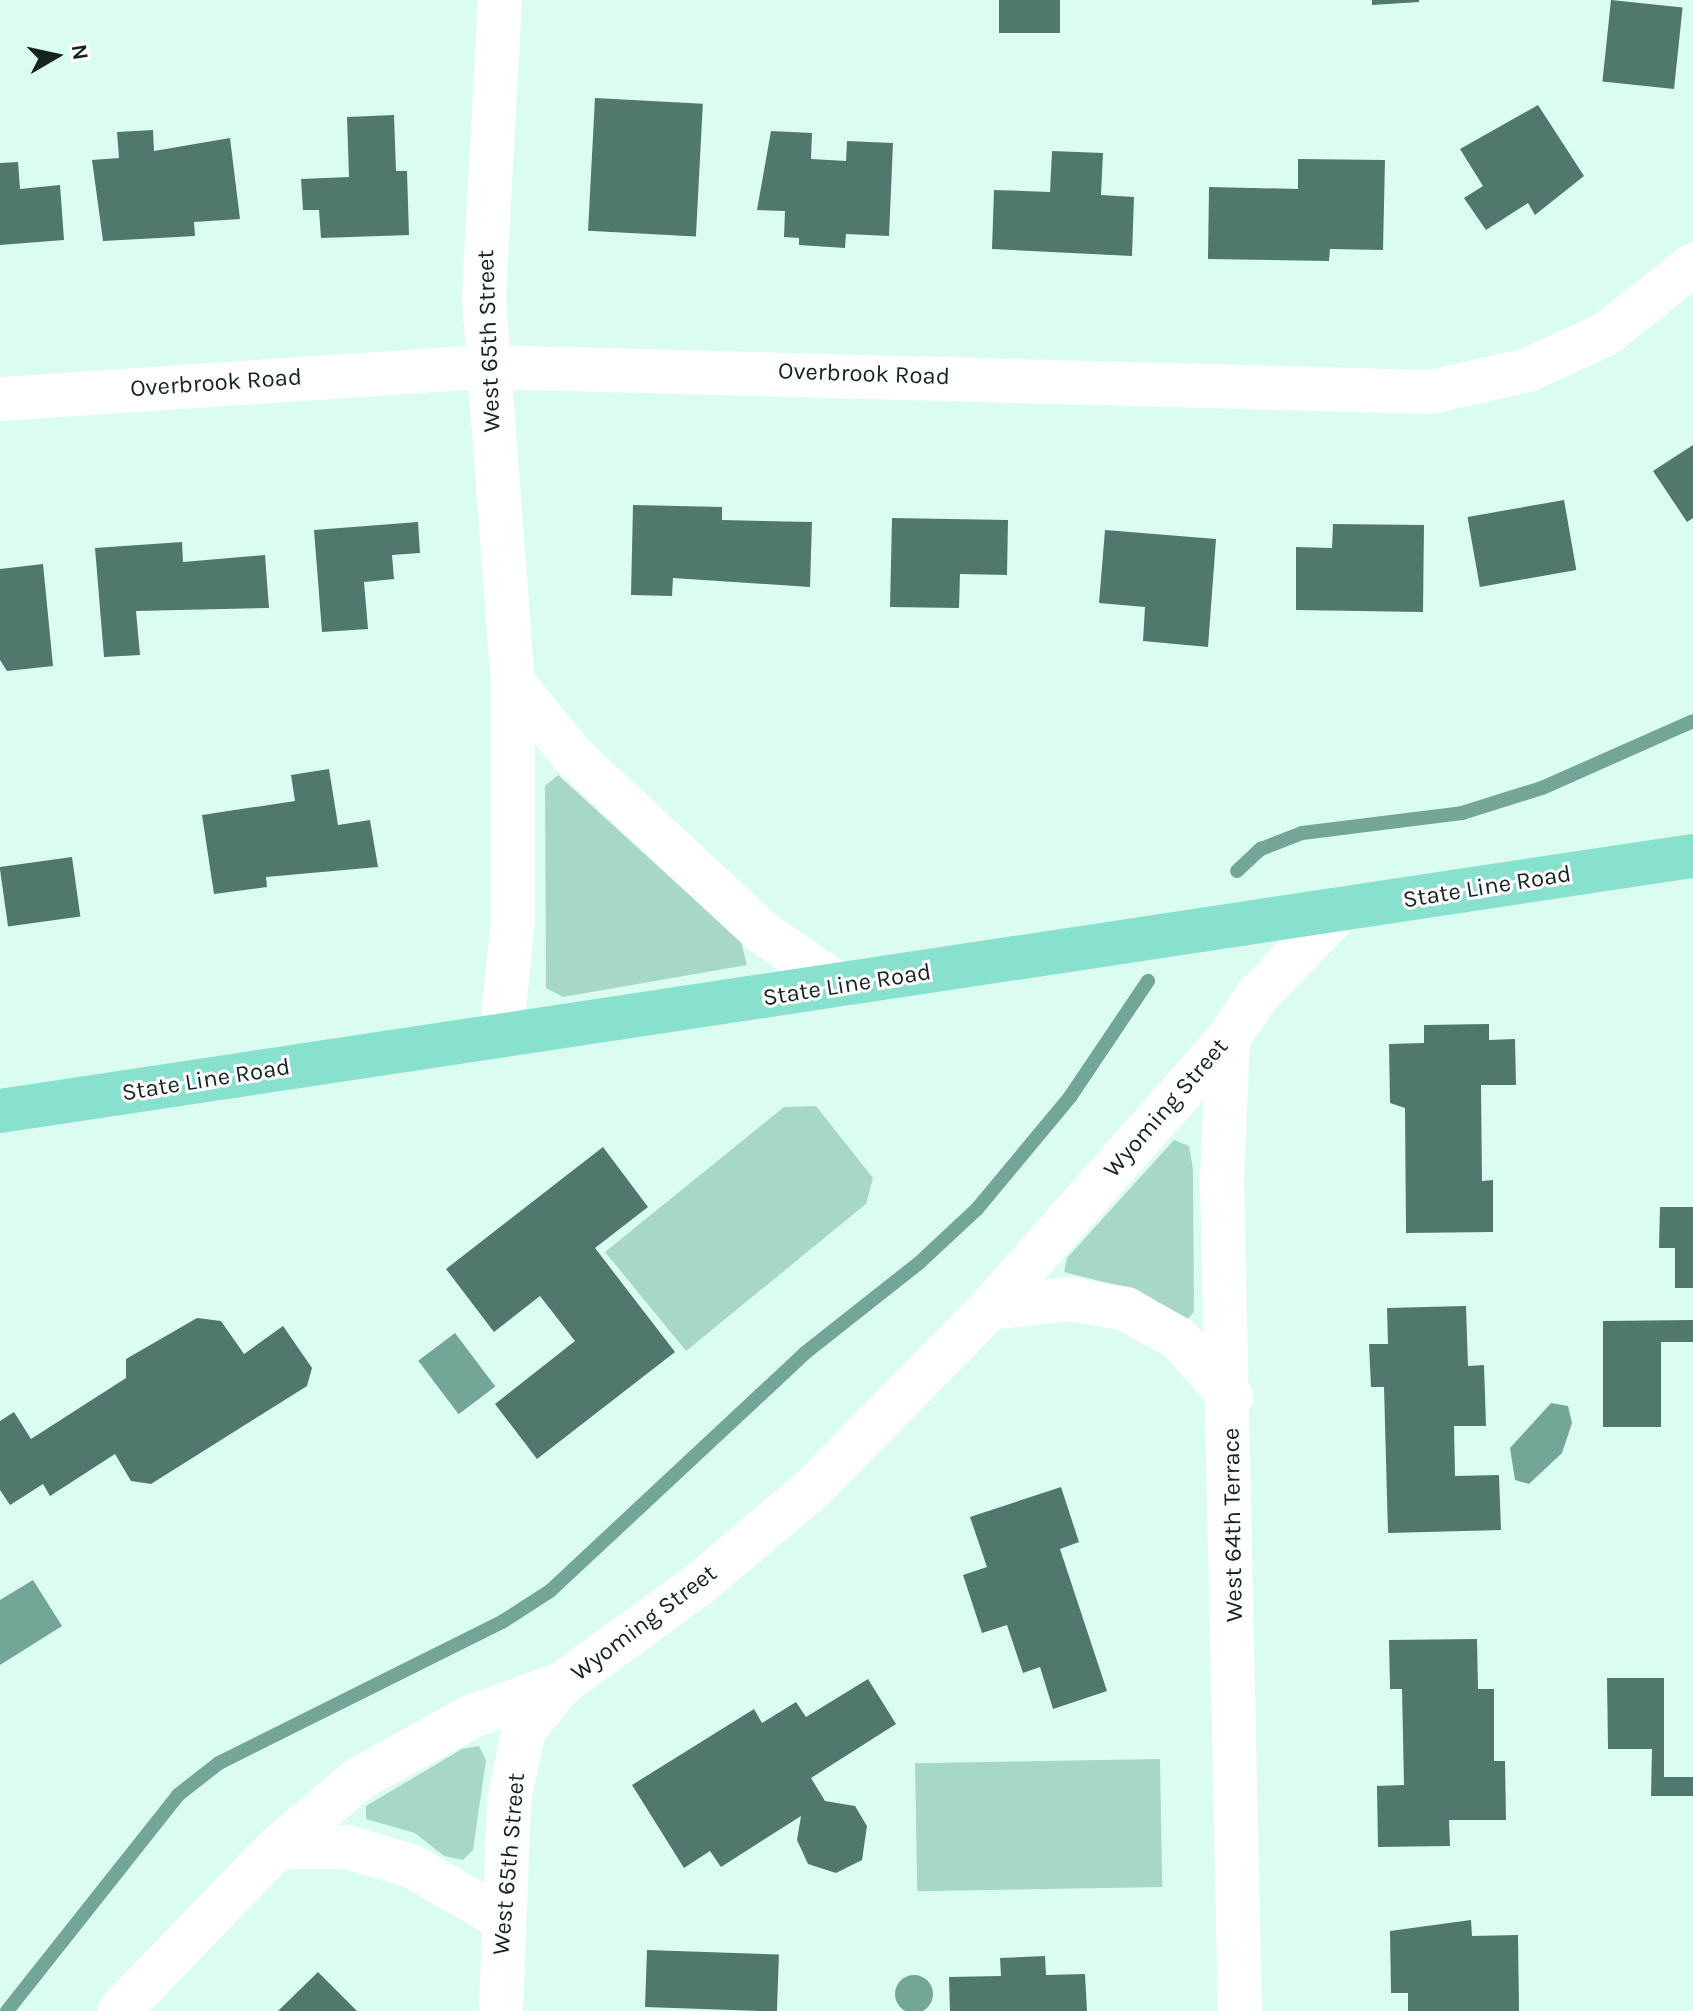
<!DOCTYPE html>
<style>
body{margin:0}
#map{position:relative;width:1693px;height:2011px;overflow:hidden;background:#dbfdf1;font-family:Karla,sans-serif}
div>[style]{position:absolute}
.green>*{inset:0;background:#a7d7c7;transform-origin:0 0}
.water>*{inset:0;background:#73a696;transform-origin:0 0}
.round{border-radius:50%}
.stream>*{height:14px;margin:-7px;padding:0 7px;transform-origin:7px;border-radius:7px;background:#73a696}
.building>*{inset:0;background:#51786c;transform-origin:0 0}
.minor>*{height:44px;margin:-22px;padding:0 22px;transform-origin:22px;border-radius:22px;background:#fff}
.major>*{height:44px;margin:-22px;padding:0 22px;transform-origin:22px;border-radius:22px;background:#88e1cc}
span{translate:-50% -50%;white-space:nowrap;text-align:center;line-height:1.15;-webkit-text-stroke:6px #fff;paint-order:stroke}
.street-label{font-size:24px;color:#142520}
.north{position:absolute;left:16px;top:16px;width:80px;height:80px;-webkit-text-stroke:6px #fff;paint-order:stroke;rotate:81deg;font-size:22px;font-weight:700;line-height:32px;text-align:center;color:#142520}
.north::after{content:'';display:block;margin:auto;width:28px;height:36px;background:#142520;clip-path:polygon(50% 0,100% 100%,50% 72%,0 100%)}
</style>
<div id="map">
<div class="green">
<div style="clip-path:polygon(558px 775px,741px 942px,747px 965px,563px 997px,546px 988px,545px 786px)"></div>
<div style="clip-path:polygon(816px 1106px,873px 1178px,866px 1204px,686px 1351px,605px 1252px,784px 1107px)"></div>
<div style="clip-path:polygon(1174px 1140px,1189px 1146px,1193px 1169px,1194px 1312px,1185px 1322px,1139px 1291px,1064px 1272px,1067px 1258px)"></div>
<div style="clip-path:polygon(479px 1746px,486px 1760px,473px 1850px,463px 1860px,444px 1856px,415px 1833px,366px 1819px,366px 1806px,462px 1749px)"></div>
<div style="left:1160px;top:1759px;width:128px;height:245px;rotate:89deg"></div>
</div>
<div class="water">
<div style="left:455px;top:1333px;width:67px;height:46px;rotate:53deg"></div>
<div style="clip-path:polygon(1551px 1403px,1568px 1406px,1572px 1423px,1562px 1453px,1529px 1484px,1515px 1480px,1510px 1448px)"></div>
<div style="clip-path:polygon(33px 1580px,62px 1626px,0 1665px,0 1600px)"></div>
<div class="round" style="left:895px;top:1975px;width:38px;height:38px"></div>
</div>
<div class="stream">
<div style="left:1237px;top:871px;width:33px;rotate:-43deg"></div>
<div style="left:1261px;top:849px;width:44px;rotate:-21.3deg"></div>
<div style="left:1302px;top:833px;width:161px;rotate:-7.1deg"></div>
<div style="left:1462px;top:813px;width:84px;rotate:-17.4deg"></div>
<div style="left:1542px;top:788px;width:165px;rotate:-23.9deg"></div>
<div style="left:7px;top:2011px;width:275px;rotate:-51.6deg"></div>
<div style="left:178px;top:1795px;width:52px;rotate:-38deg"></div>
<div style="left:219px;top:1763px;width:316px;rotate:-26.5deg"></div>
<div style="left:502px;top:1622px;width:57px;rotate:-32.9deg"></div>
<div style="left:550px;top:1591px;width:349px;rotate:-43deg"></div>
<div style="left:805px;top:1353px;width:145px;rotate:-38.3deg"></div>
<div style="left:919px;top:1263px;width:79px;rotate:-43deg"></div>
<div style="left:977px;top:1209px;width:146px;rotate:-50.3deg"></div>
<div style="left:1070px;top:1097px;width:140px;rotate:-56.1deg"></div>
</div>
<div class="building">
<div style="left:999px;top:0;width:61px;height:33px"></div>
<div style="clip-path:polygon(1372px 0,1419px 0,1419px 2px,1372px 5px)"></div>
<div style="left:1611px;top:0;width:72px;height:82px;rotate:6deg"></div>
<div style="left:595px;top:98px;width:108px;height:133px;rotate:3deg"></div>
<div style="clip-path:polygon(1538px 105px,1584px 176px,1535px 215px,1528px 203px,1486px 230px,1464px 198px,1483px 186px,1460px 149px)"></div>
<div style="clip-path:polygon(394px 115px,396px 171px,407px 171px,409px 235px,321px 238px,319px 210px,303px 210px,301px 179px,349px 177px,347px 117px)"></div>
<div style="clip-path:polygon(153px 130px,154px 151px,230px 138px,240px 219px,194px 222px,195px 236px,103px 241px,92px 160px,119px 158px,117px 132px)"></div>
<div style="clip-path:polygon(771px 131px,812px 133px,811px 159px,846px 161px,847px 141px,893px 143px,889px 236px,846px 234px,845px 248px,799px 245px,799px 238px,784px 237px,785px 211px,757px 210px)"></div>
<div style="clip-path:polygon(1052px 151px,1103px 153px,1101px 195px,1134px 197px,1132px 256px,992px 249px,994px 190px,1050px 192px)"></div>
<div style="clip-path:polygon(1298px 159px,1385px 160px,1383px 250px,1330px 249px,1329px 261px,1208px 259px,1209px 187px,1298px 189px)"></div>
<div style="clip-path:polygon(18px 162px,20px 189px,60px 185px,64px 240px,0 245px,0 163px)"></div>
<div style="clip-path:polygon(1693px 445px,1693px 518px,1687px 522px,1653px 471px)"></div>
<div style="left:1564px;top:500px;width:71px;height:98px;rotate:80deg"></div>
<div style="clip-path:polygon(633px 505px,722px 507px,722px 520px,812px 522px,810px 587px,673px 578px,672px 596px,631px 595px)"></div>
<div style="clip-path:polygon(892px 518px,1008px 520px,1007px 575px,960px 574px,959px 608px,890px 607px)"></div>
<div style="clip-path:polygon(418px 522px,420px 553px,392px 555px,394px 579px,364px 582px,368px 629px,322px 632px,314px 530px)"></div>
<div style="clip-path:polygon(1333px 524px,1424px 525px,1423px 612px,1296px 610px,1296px 547px,1332px 548px)"></div>
<div style="clip-path:polygon(1105px 530px,1216px 539px,1208px 647px,1143px 641px,1145px 607px,1099px 603px)"></div>
<div style="clip-path:polygon(182px 542px,183px 562px,265px 555px,269px 608px,136px 611px,140px 655px,104px 657px,95px 548px)"></div>
<div style="clip-path:polygon(43px 564px,53px 666px,7px 671px,0 660px,0 569px)"></div>
<div style="clip-path:polygon(329px 769px,338px 825px,370px 820px,378px 867px,266px 877px,267px 887px,214px 894px,202px 815px,295px 801px,291px 775px)"></div>
<div style="left:72px;top:857px;width:60px;height:73px;rotate:82deg"></div>
<div style="clip-path:polygon(1489px 1024px,1489px 1040px,1515px 1039px,1516px 1085px,1481px 1085px,1482px 1181px,1493px 1180px,1493px 1232px,1406px 1233px,1405px 1108px,1390px 1103px,1389px 1044px,1424px 1043px,1424px 1025px)"></div>
<div style="clip-path:polygon(603px 1147px,648px 1207px,595px 1248px,675px 1352px,537px 1459px,495px 1404px,575px 1341px,540px 1296px,494px 1332px,446px 1269px)"></div>
<div style="clip-path:polygon(1660px 1207px,1693px 1207px,1693px 1288px,1675px 1288px,1675px 1248px,1659px 1248px)"></div>
<div style="clip-path:polygon(1466px 1306px,1468px 1366px,1484px 1365px,1486px 1426px,1454px 1426px,1455px 1476px,1499px 1475px,1501px 1530px,1388px 1533px,1384px 1387px,1371px 1387px,1369px 1344px,1388px 1344px,1387px 1308px)"></div>
<div style="clip-path:polygon(197px 1318px,221px 1321px,244px 1354px,283px 1326px,312px 1368px,307px 1386px,151px 1484px,131px 1481px,115px 1454px,50px 1496px,43px 1484px,10px 1505px,0 1490px,0 1421px,14px 1412px,31px 1439px,126px 1378px,126px 1359px)"></div>
<div style="clip-path:polygon(1693px 1320px,1693px 1342px,1661px 1342px,1661px 1427px,1603px 1427px,1603px 1321px)"></div>
<div style="clip-path:polygon(1061px 1487px,1079px 1542px,1060px 1549px,1107px 1691px,1053px 1709px,1040px 1667px,1023px 1673px,1007px 1625px,982px 1633px,963px 1575px,987px 1567px,970px 1517px)"></div>
<div style="clip-path:polygon(1477px 1639px,1478px 1689px,1494px 1689px,1494px 1761px,1505px 1761px,1506px 1820px,1449px 1820px,1450px 1846px,1378px 1847px,1377px 1786px,1404px 1785px,1402px 1689px,1390px 1689px,1389px 1640px)"></div>
<div style="clip-path:polygon(1607px 1678px,1664px 1678px,1664px 1777px,1693px 1777px,1693px 1796px,1651px 1796px,1652px 1749px,1608px 1749px)"></div>
<div style="clip-path:polygon(868px 1679px,896px 1724px,811px 1778px,825px 1801px,855px 1806px,867px 1826px,862px 1860px,836px 1873px,808px 1864px,797px 1840px,801px 1816px,721px 1867px,710px 1851px,684px 1868px,632px 1785px,754px 1709px,762px 1723px,796px 1702px,806px 1717px)"></div>
<div style="clip-path:polygon(1471px 1920px,1472px 1936px,1518px 1935px,1519px 2011px,1408px 2011px,1408px 1993px,1391px 1993px,1390px 1931px)"></div>
<div style="left:647px;top:1950px;width:132px;height:57px;rotate:2deg"></div>
<div style="clip-path:polygon(1045px 1956px,1046px 1975px,1085px 1974px,1087px 2011px,950px 2011px,949px 1977px,1001px 1976px,1000px 1958px)"></div>
<div style="clip-path:polygon(318px 1972px,357px 2011px,278px 2011px)"></div>
</div>
<div class="minor">
<div style="left:500px;top:0;width:299px;rotate:93.1deg"></div>
<div style="left:484px;top:299px;width:384px;rotate:85.7deg"></div>
<div style="left:513px;top:682px;width:239px;rotate:90deg"></div>
<div style="left:513px;top:921px;width:115px;rotate:96deg"></div>
<div style="left:0;top:399px;width:488px;rotate:-3.8deg"></div>
<div style="left:487px;top:367px;width:944px;rotate:1.52deg"></div>
<div style="left:1431px;top:392px;width:99px;rotate:-12.8deg"></div>
<div style="left:1528px;top:370px;width:86px;rotate:-24.8deg"></div>
<div style="left:1606px;top:334px;width:111px;rotate:-38.4deg"></div>
<div style="left:513px;top:682px;width:95px;rotate:51deg"></div>
<div style="left:573px;top:756px;width:258px;rotate:43deg"></div>
<div style="left:762px;top:932px;width:95px;rotate:34.7deg"></div>
<div style="left:1228px;top:1039px;width:141px;rotate:92.4deg"></div>
<div style="left:1222px;top:1180px;width:831px;rotate:88.76deg"></div>
<div style="left:990px;top:1308px;width:359px;rotate:-48.5deg"></div>
<div style="left:1228px;top:1039px;width:52px;rotate:-56deg"></div>
<div style="left:1257px;top:996px;width:122px;rotate:-46deg"></div>
<div style="left:278px;top:1847px;width:69px"></div>
<div style="left:347px;top:1847px;width:67px;rotate:16.5deg"></div>
<div style="left:411px;top:1866px;width:103px;rotate:29.8deg"></div>
<div style="left:119px;top:2011px;width:228px;rotate:-45.9deg"></div>
<div style="left:278px;top:1847px;width:107px;rotate:-40.1deg"></div>
<div style="left:360px;top:1778px;width:129px;rotate:-28.8deg"></div>
<div style="left:473px;top:1716px;width:95px;rotate:-19.8deg"></div>
<div style="left:562px;top:1684px;width:168px;rotate:-36.1deg"></div>
<div style="left:698px;top:1585px;width:149px;rotate:-40.1deg"></div>
<div style="left:812px;top:1489px;width:254px;rotate:-45.5deg"></div>
<div style="left:990px;top:1308px;width:81px;rotate:-6.4deg"></div>
<div style="left:1070px;top:1299px;width:57px;rotate:10.1deg"></div>
<div style="left:1126px;top:1309px;width:61px;rotate:29.5deg"></div>
<div style="left:1179px;top:1339px;width:78px;rotate:48.1deg"></div>
<div style="left:501px;top:2011px;width:211px;rotate:-87.8deg"></div>
<div style="left:509px;top:1800px;width:72px;rotate:-77.9deg"></div>
<div style="left:524px;top:1730px;width:58px;rotate:-50.6deg"></div>
</div>
<div class="major">
<div style="left:0;top:1111px;width:1712px;rotate:-8.57deg"></div>
</div>
<div class="street-label">
<span style="left:489px;top:341px;rotate:-92deg">West 65th Street</span>
<span style="left:864px;top:374px;rotate:2deg">Overbrook Road</span>
<span style="left:216px;top:383px;rotate:-4deg">Overbrook Road</span>
<span style="left:1487px;top:887px;rotate:-9deg">State Line Road</span>
<span style="left:847px;top:985px;rotate:-9deg">State Line Road</span>
<span style="left:206px;top:1080px;rotate:-9deg">State Line Road</span>
<span style="left:1166px;top:1108px;rotate:-49deg">Wyoming Street</span>
<span style="left:1233px;top:1525px;rotate:-91deg">West 64th Terrace</span>
<span style="left:644px;top:1623px;rotate:-37deg">Wyoming Street</span>
<span style="left:509px;top:1864px;rotate:-85deg">West 65th Street</span>
</div>
<div class="north">N</div>
</div>
